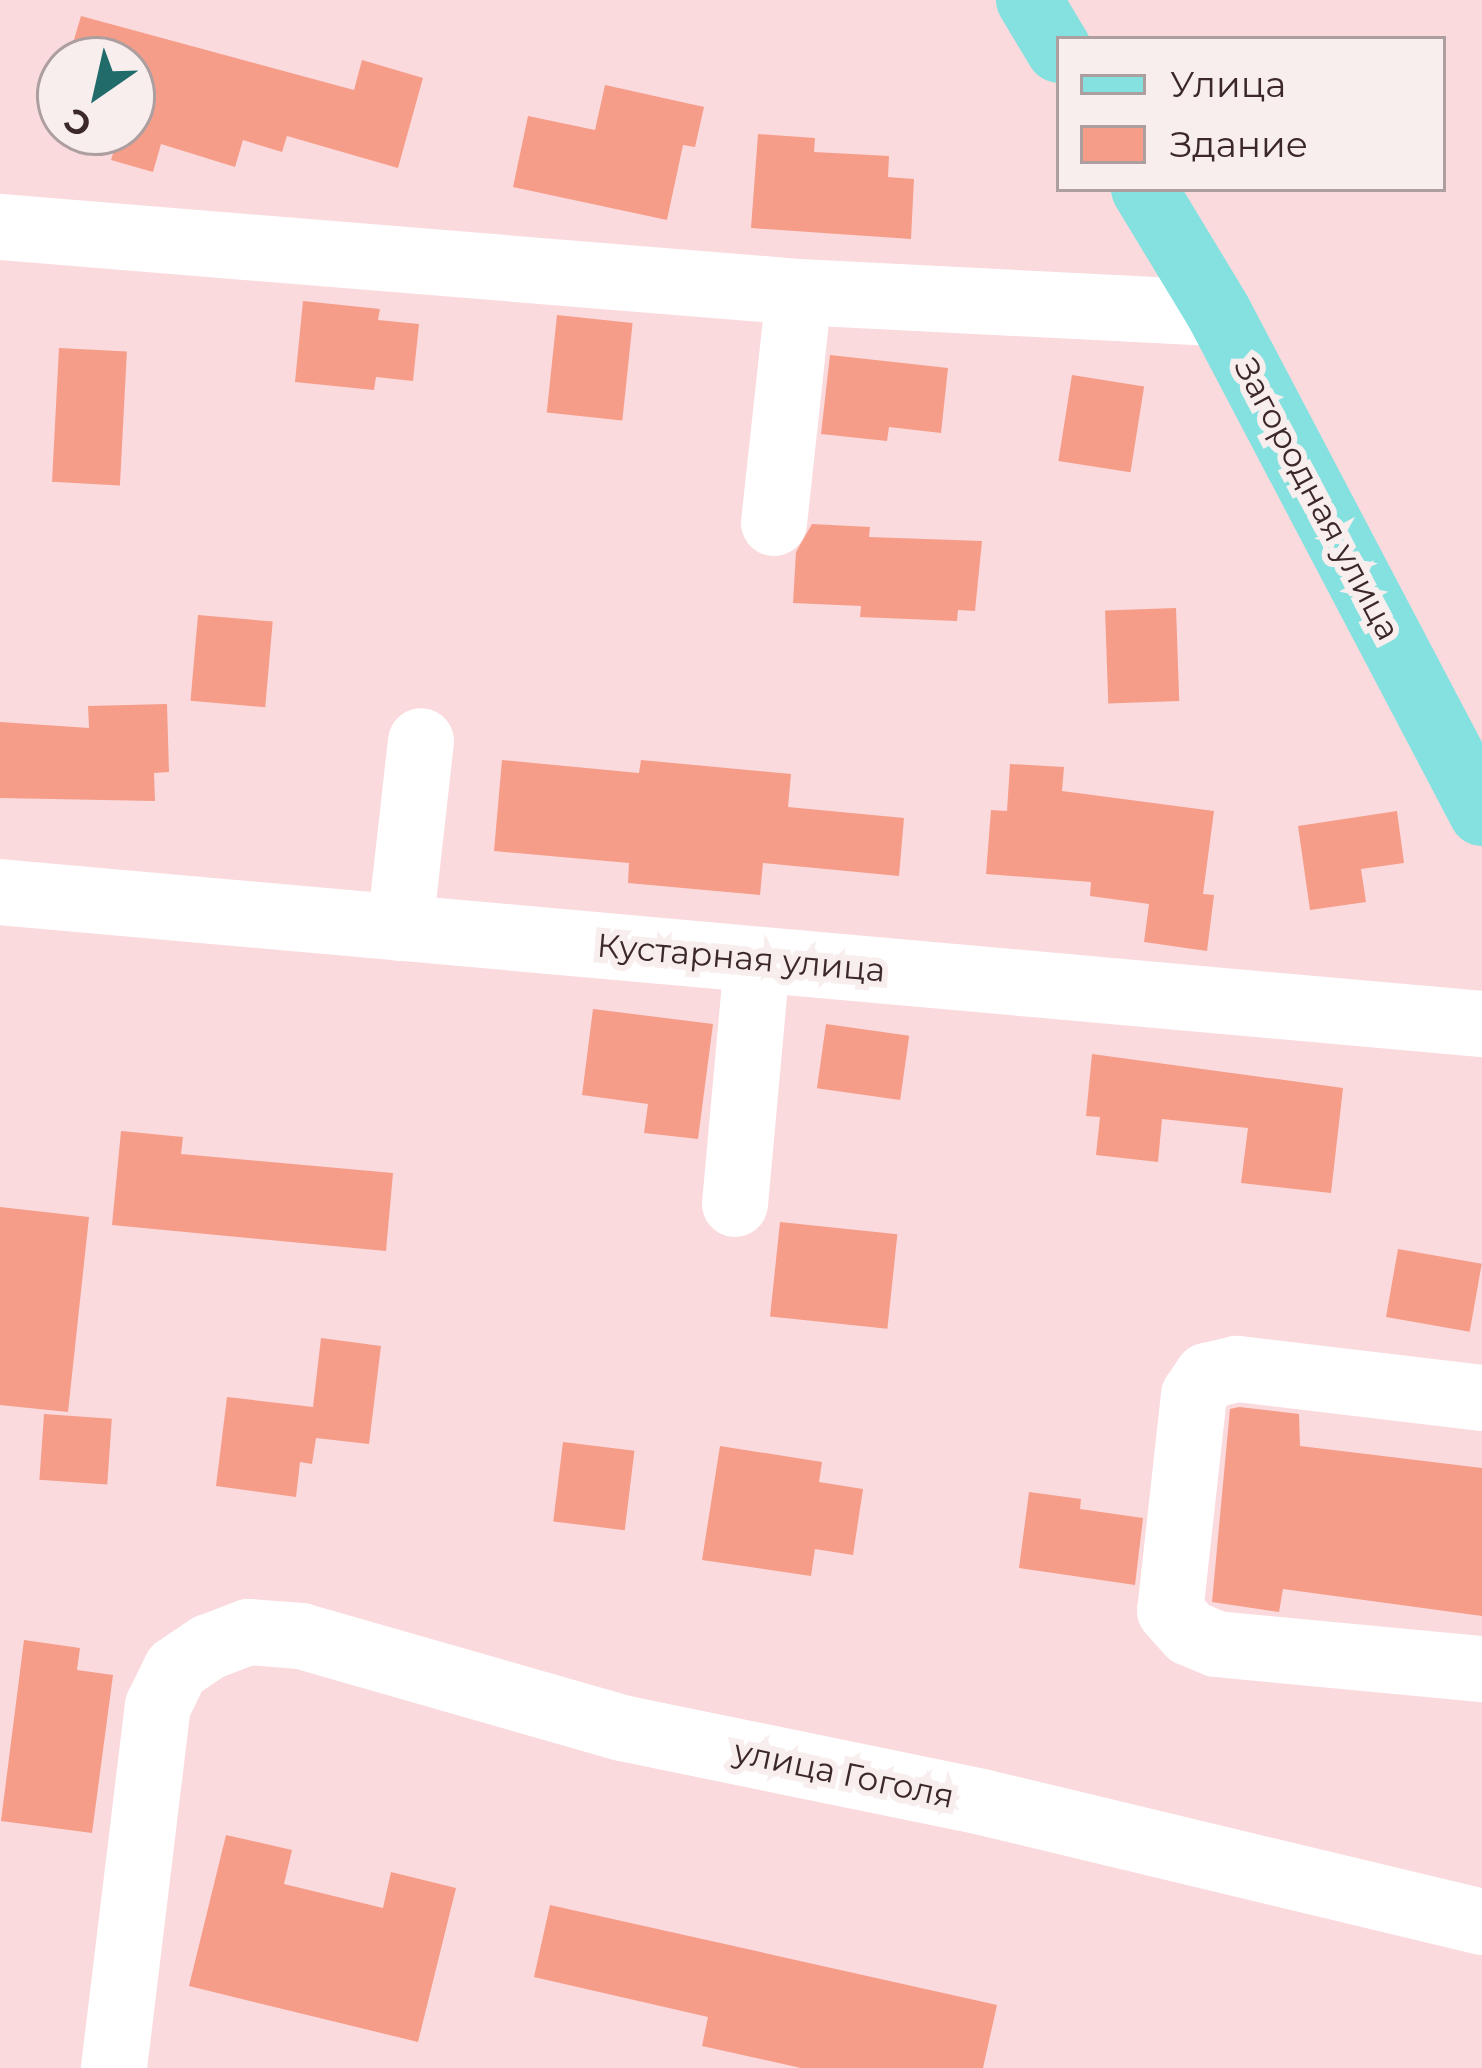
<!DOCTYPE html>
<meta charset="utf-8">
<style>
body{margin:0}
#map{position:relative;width:1482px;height:2068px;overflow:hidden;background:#fadadd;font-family:Montserrat,sans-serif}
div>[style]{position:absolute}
.building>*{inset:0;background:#f69d89;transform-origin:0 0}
.minor>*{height:66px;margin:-33px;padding:0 33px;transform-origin:33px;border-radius:33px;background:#fff}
.major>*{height:66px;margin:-33px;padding:0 33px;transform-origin:33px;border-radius:33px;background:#85e1e0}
span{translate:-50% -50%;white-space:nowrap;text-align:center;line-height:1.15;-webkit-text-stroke:12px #f8eeee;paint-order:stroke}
.street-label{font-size:33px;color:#3c282a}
.legend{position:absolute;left:1056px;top:36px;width:390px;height:156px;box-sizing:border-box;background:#f8eeee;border:3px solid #ad9fa0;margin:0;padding:15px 21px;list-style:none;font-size:36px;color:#3c282a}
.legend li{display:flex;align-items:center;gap:24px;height:60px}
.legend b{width:60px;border:3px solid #ad9fa0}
.north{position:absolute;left:36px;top:36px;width:120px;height:120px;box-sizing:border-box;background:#f8eeee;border:3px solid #ad9fa0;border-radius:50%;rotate:214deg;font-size:33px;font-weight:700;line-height:48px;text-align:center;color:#3c282a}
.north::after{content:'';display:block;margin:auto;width:42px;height:54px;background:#216c6b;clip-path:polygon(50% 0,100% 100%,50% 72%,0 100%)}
</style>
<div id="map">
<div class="building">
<div style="clip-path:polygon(81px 16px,354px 90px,362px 60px,423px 78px,398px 168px,287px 136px,282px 152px,243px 140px,235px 167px,161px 144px,153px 172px,111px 160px,120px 132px,132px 132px,132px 60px,68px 60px)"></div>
<div style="clip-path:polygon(605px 85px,704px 107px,695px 147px,683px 145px,667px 220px,513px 187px,528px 116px,595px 130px)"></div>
<div style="clip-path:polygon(758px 134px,815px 138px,814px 152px,889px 156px,888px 177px,914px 179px,911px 239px,751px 228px)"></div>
<div style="clip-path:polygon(303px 301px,380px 309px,378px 320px,419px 324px,413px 381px,376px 377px,374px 390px,295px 382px)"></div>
<div style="left:557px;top:315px;width:76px;height:98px;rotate:6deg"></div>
<div style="left:59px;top:348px;width:68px;height:134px;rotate:3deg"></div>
<div style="clip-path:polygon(830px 355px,948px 368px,941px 433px,889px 427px,887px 441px,821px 434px)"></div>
<div style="left:1072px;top:375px;width:73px;height:87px;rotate:9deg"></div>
<div style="clip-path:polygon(812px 524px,870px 527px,869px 537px,982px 541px,975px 611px,958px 610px,957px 621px,860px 617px,861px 606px,793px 603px,796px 552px)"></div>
<div style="left:1176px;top:608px;width:93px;height:71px;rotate:88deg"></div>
<div style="left:198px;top:615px;width:75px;height:86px;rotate:5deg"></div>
<div style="clip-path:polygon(167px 704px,169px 772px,154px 773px,155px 801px,0 798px,0 722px,89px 728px,88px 706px)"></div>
<div style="clip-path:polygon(502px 760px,639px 773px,641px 760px,791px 774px,788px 807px,904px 818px,899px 876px,763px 863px,760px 895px,628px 883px,629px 863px,494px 851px)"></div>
<div style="clip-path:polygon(1010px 764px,1064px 767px,1062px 791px,1214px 811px,1203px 894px,1214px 895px,1207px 951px,1144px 942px,1149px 904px,1090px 896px,1091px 882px,986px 874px,991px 810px,1007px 811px)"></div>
<div style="clip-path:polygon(1397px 811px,1404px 863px,1361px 869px,1366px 902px,1310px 910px,1298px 826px)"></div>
<div style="clip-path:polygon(593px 1009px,713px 1024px,698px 1139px,644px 1133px,648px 1104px,582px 1095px)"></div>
<div style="left:826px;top:1024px;width:84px;height:65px;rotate:8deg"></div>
<div style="clip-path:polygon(1092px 1054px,1343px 1088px,1331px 1193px,1241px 1183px,1248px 1128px,1162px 1119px,1158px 1162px,1096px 1155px,1100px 1117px,1086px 1116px)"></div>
<div style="clip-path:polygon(121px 1131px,183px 1137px,181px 1154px,393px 1173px,386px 1251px,112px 1225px)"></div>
<div style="clip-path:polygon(0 1207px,89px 1217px,68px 1412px,0 1405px)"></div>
<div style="left:780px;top:1222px;width:118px;height:95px;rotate:6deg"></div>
<div style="left:1398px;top:1249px;width:85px;height:69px;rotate:10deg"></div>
<div style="clip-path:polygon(321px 1338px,381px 1346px,369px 1444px,316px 1438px,312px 1464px,300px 1462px,296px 1497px,216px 1486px,227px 1397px,313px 1407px)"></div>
<div style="clip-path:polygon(1239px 1407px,1299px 1414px,1300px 1446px,1482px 1468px,1482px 1616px,1283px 1589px,1279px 1612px,1212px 1602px,1230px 1409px)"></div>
<div style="left:44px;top:1414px;width:68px;height:66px;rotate:4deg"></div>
<div style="left:563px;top:1442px;width:72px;height:80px;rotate:7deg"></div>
<div style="clip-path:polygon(720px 1446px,822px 1462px,819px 1482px,863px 1489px,853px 1555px,815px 1549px,811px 1576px,702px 1560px)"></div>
<div style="clip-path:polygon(1029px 1492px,1081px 1499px,1080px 1509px,1143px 1518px,1135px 1585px,1019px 1568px)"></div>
<div style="clip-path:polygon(24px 1640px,80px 1648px,77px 1670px,113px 1675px,92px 1833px,1px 1821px)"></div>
<div style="clip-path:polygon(226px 1835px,292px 1850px,284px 1884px,383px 1908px,391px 1872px,456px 1888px,418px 2042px,189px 1986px)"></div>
<div style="clip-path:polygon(550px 1905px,997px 2005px,983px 2068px,801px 2068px,702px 2046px,708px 2017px,534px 1977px)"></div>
</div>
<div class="minor">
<div style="left:0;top:227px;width:802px;rotate:4.65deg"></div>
<div style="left:799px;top:292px;width:421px;rotate:2.9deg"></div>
<div style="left:774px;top:523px;width:232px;rotate:-83.8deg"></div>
<div style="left:0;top:892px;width:1488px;rotate:5.09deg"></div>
<div style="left:400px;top:928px;width:188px;rotate:-83.6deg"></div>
<div style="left:735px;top:1204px;width:245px;rotate:-84.8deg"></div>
<div style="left:1482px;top:1398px;width:247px;rotate:-173.2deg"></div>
<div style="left:1237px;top:1369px;width:31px;rotate:167deg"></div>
<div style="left:1207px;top:1376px;width:23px;rotate:124deg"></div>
<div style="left:1194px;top:1395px;width:217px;rotate:96.3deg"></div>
<div style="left:1170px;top:1611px;width:30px;rotate:48deg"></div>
<div style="left:1190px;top:1633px;width:28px;rotate:23deg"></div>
<div style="left:1216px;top:1644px;width:267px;rotate:5.4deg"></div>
<div style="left:114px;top:2068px;width:365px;rotate:-83.1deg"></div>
<div style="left:158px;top:1706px;width:41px;rotate:-64.1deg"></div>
<div style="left:176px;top:1669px;width:40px;rotate:-34deg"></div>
<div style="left:209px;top:1647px;width:42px;rotate:-21deg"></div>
<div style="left:248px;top:1632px;width:53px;rotate:4.3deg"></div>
<div style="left:301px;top:1636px;width:334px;rotate:16deg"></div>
<div style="left:622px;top:1728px;width:368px;rotate:11.6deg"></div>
<div style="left:982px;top:1802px;width:514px;rotate:13.5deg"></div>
</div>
<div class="major">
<div style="left:1029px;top:0;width:58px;rotate:59deg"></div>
<div style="left:1144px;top:189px;width:145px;rotate:58.8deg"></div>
<div style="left:1219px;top:313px;width:565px;rotate:62.26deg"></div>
</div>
<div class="street-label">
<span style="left:1317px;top:499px;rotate:62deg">Загородная улица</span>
<span style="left:741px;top:958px;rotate:5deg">Кустарная улица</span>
<span style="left:844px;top:1774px;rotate:12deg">улица Гоголя</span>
</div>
<ul class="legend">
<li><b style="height:15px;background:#85e1e0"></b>Улица</li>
<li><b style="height:33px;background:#f69d89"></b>Здание</li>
</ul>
<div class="north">С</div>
</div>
